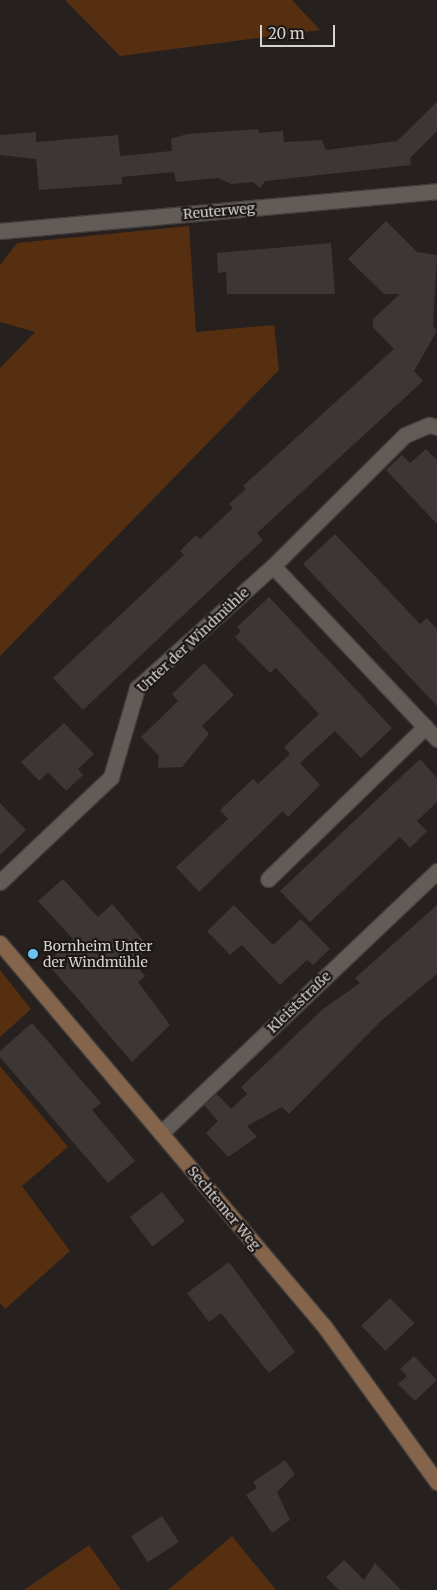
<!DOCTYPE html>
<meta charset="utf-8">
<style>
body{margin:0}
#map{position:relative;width:437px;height:1590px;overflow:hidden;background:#26211e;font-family:Merriweather,serif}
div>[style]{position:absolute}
.green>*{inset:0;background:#562f11}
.building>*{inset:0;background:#3c3734;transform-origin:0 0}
.roads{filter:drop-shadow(1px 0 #423e3c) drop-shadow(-1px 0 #423e3c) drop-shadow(0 1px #423e3c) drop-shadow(0 -1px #423e3c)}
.street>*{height:15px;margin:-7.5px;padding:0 7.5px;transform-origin:7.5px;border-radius:7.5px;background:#625c58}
.secondary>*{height:15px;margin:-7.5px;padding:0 7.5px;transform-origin:7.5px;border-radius:7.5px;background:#84644b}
.dots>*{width:14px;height:14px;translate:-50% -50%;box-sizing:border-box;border:2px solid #1c1715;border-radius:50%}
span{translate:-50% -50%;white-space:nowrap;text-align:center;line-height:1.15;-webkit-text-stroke:4.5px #1c1715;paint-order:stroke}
.street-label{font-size:14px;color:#d5d2d0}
.poi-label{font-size:14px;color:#d5d2d0}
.left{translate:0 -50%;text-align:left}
.scale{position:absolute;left:260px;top:25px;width:75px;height:22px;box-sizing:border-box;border:2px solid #d5d2d0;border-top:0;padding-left:6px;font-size:15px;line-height:18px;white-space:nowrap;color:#d5d2d0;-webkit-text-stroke:4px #1c1715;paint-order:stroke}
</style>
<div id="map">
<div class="green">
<div style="clip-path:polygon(65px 0,292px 0,320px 30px,120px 56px)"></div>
<div style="clip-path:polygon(189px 226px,196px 332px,274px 325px,279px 370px,0 656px,0 368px,35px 332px,0 322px,0 265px,17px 243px)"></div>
<div style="clip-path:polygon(0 970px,31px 1009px,0 1037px)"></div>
<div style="clip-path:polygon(0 1066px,68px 1147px,22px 1186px,70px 1251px,5px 1309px,0 1303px)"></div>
<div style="clip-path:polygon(232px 1536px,276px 1590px,168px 1590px)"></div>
<div style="clip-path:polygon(89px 1545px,121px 1590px,24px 1590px)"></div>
</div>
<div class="building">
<div style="clip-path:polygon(437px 102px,437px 131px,410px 158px,411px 165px,265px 181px,260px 188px,253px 182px,231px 184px,218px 178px,176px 182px,174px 172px,122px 177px,122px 184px,39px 190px,36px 159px,0 155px,0 135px,36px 132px,36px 142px,118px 135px,120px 156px,172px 151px,171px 139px,187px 134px,258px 129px,259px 133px,283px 131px,284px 142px,322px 140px,326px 150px,397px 141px)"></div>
<div style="clip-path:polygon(386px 221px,417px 252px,437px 255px,433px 326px,437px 331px,414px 371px,423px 381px,257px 533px,263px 540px,83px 710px,53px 678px,184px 555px,180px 551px,196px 535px,200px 539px,233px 508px,229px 504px,246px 489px,243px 486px,394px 349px,373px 327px,373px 319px,400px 294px,384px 294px,348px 259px)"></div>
<div style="clip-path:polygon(331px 243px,335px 294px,227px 294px,226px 272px,218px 273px,217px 253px)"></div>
<div style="clip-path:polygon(426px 449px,437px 460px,437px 524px,386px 470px,402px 455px,410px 463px)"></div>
<div style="clip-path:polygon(335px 534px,420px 624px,427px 618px,437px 629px,437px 706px,303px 564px)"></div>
<div style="clip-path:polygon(269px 597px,392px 728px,361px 758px,335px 731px,300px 763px,320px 785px,288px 817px,283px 811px,199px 892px,176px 867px,228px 819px,220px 810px,253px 779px,258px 784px,290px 754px,284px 747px,319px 714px,276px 668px,270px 673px,235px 637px,241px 631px,237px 627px)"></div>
<div style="clip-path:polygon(204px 663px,234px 695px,202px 726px,209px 734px,182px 767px,158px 768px,159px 756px,141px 737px,178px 701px,172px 694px)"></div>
<div style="clip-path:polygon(64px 723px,94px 754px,78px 769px,83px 775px,66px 791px,48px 772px,39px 781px,21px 762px)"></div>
<div style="clip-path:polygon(420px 759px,437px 778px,437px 802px,417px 821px,427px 831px,410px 848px,400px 837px,310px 922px,280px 891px)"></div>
<div style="clip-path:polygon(0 803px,26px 830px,0 855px)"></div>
<div style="clip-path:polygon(63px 879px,98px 917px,112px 904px,149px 947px,133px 962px,145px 976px,138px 982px,170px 1025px,132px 1062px,47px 963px,73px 939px,38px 901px)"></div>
<div style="clip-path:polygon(234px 905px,273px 945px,301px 919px,330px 949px,313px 965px,307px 960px,280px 985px,242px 945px,230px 955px,207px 931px)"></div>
<div style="clip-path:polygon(437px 905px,437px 974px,381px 1021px,289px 1114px,282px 1107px,247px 1126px,257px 1137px,228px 1157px,206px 1133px,218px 1121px,204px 1105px,217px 1094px,231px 1109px,247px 1094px,241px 1087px,323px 1009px,360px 983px,355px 978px)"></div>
<div style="clip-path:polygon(32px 1023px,101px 1103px,92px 1110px,135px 1161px,108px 1183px,0 1057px,0 1051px)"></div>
<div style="left:162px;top:1192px;width:37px;height:41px;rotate:52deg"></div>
<div style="clip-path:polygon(229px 1262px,295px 1352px,269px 1373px,221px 1313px,209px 1322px,187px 1293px)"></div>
<div style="left:390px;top:1298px;width:35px;height:40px;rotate:46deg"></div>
<div style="clip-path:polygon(414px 1356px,437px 1380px,415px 1401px,398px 1384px,407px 1376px,400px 1369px)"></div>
<div style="clip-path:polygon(285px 1460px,295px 1474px,277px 1492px,290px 1520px,272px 1533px,246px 1495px,257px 1488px,253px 1482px)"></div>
<div style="left:162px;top:1516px;width:31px;height:37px;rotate:57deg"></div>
<div style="clip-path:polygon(344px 1560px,364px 1580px,375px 1563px,401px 1590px,339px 1590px,326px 1577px)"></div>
</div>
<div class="roads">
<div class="street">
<div style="left:0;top:231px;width:439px;rotate:-5.2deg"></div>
<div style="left:273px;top:566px;width:221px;rotate:46.6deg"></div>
<div style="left:268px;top:879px;width:219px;rotate:-44.1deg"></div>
<div style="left:425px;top:727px;width:17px;rotate:45deg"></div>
<div style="left:0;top:882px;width:153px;rotate:-43.4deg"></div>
<div style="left:111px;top:777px;width:93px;rotate:-73.7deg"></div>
<div style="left:137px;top:688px;width:183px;rotate:-41.9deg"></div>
<div style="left:273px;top:566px;width:186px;rotate:-44.8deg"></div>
<div style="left:405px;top:435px;width:26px;rotate:-23deg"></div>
<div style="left:429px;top:425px;width:8px;rotate:14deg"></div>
<div style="left:161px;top:1133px;width:381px;rotate:-43.5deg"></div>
</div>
<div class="secondary">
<div style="left:0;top:943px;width:502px;rotate:49.77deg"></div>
<div style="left:324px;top:1326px;width:193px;rotate:54.1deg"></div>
</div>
</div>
<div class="dots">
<div style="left:33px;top:954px;background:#6bc3f2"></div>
</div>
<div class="street-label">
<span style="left:219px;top:211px;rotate:-5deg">Reuterweg</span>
<span style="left:193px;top:640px;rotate:-43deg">Unter der Windmühle</span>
<span style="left:299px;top:1002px;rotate:-44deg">Kleiststraße</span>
<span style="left:224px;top:1208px;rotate:50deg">Sechtemer Weg</span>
</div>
<div class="poi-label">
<span class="left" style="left:43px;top:954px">Bornheim Unter<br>der Windmühle</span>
</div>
<div class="scale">20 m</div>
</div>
